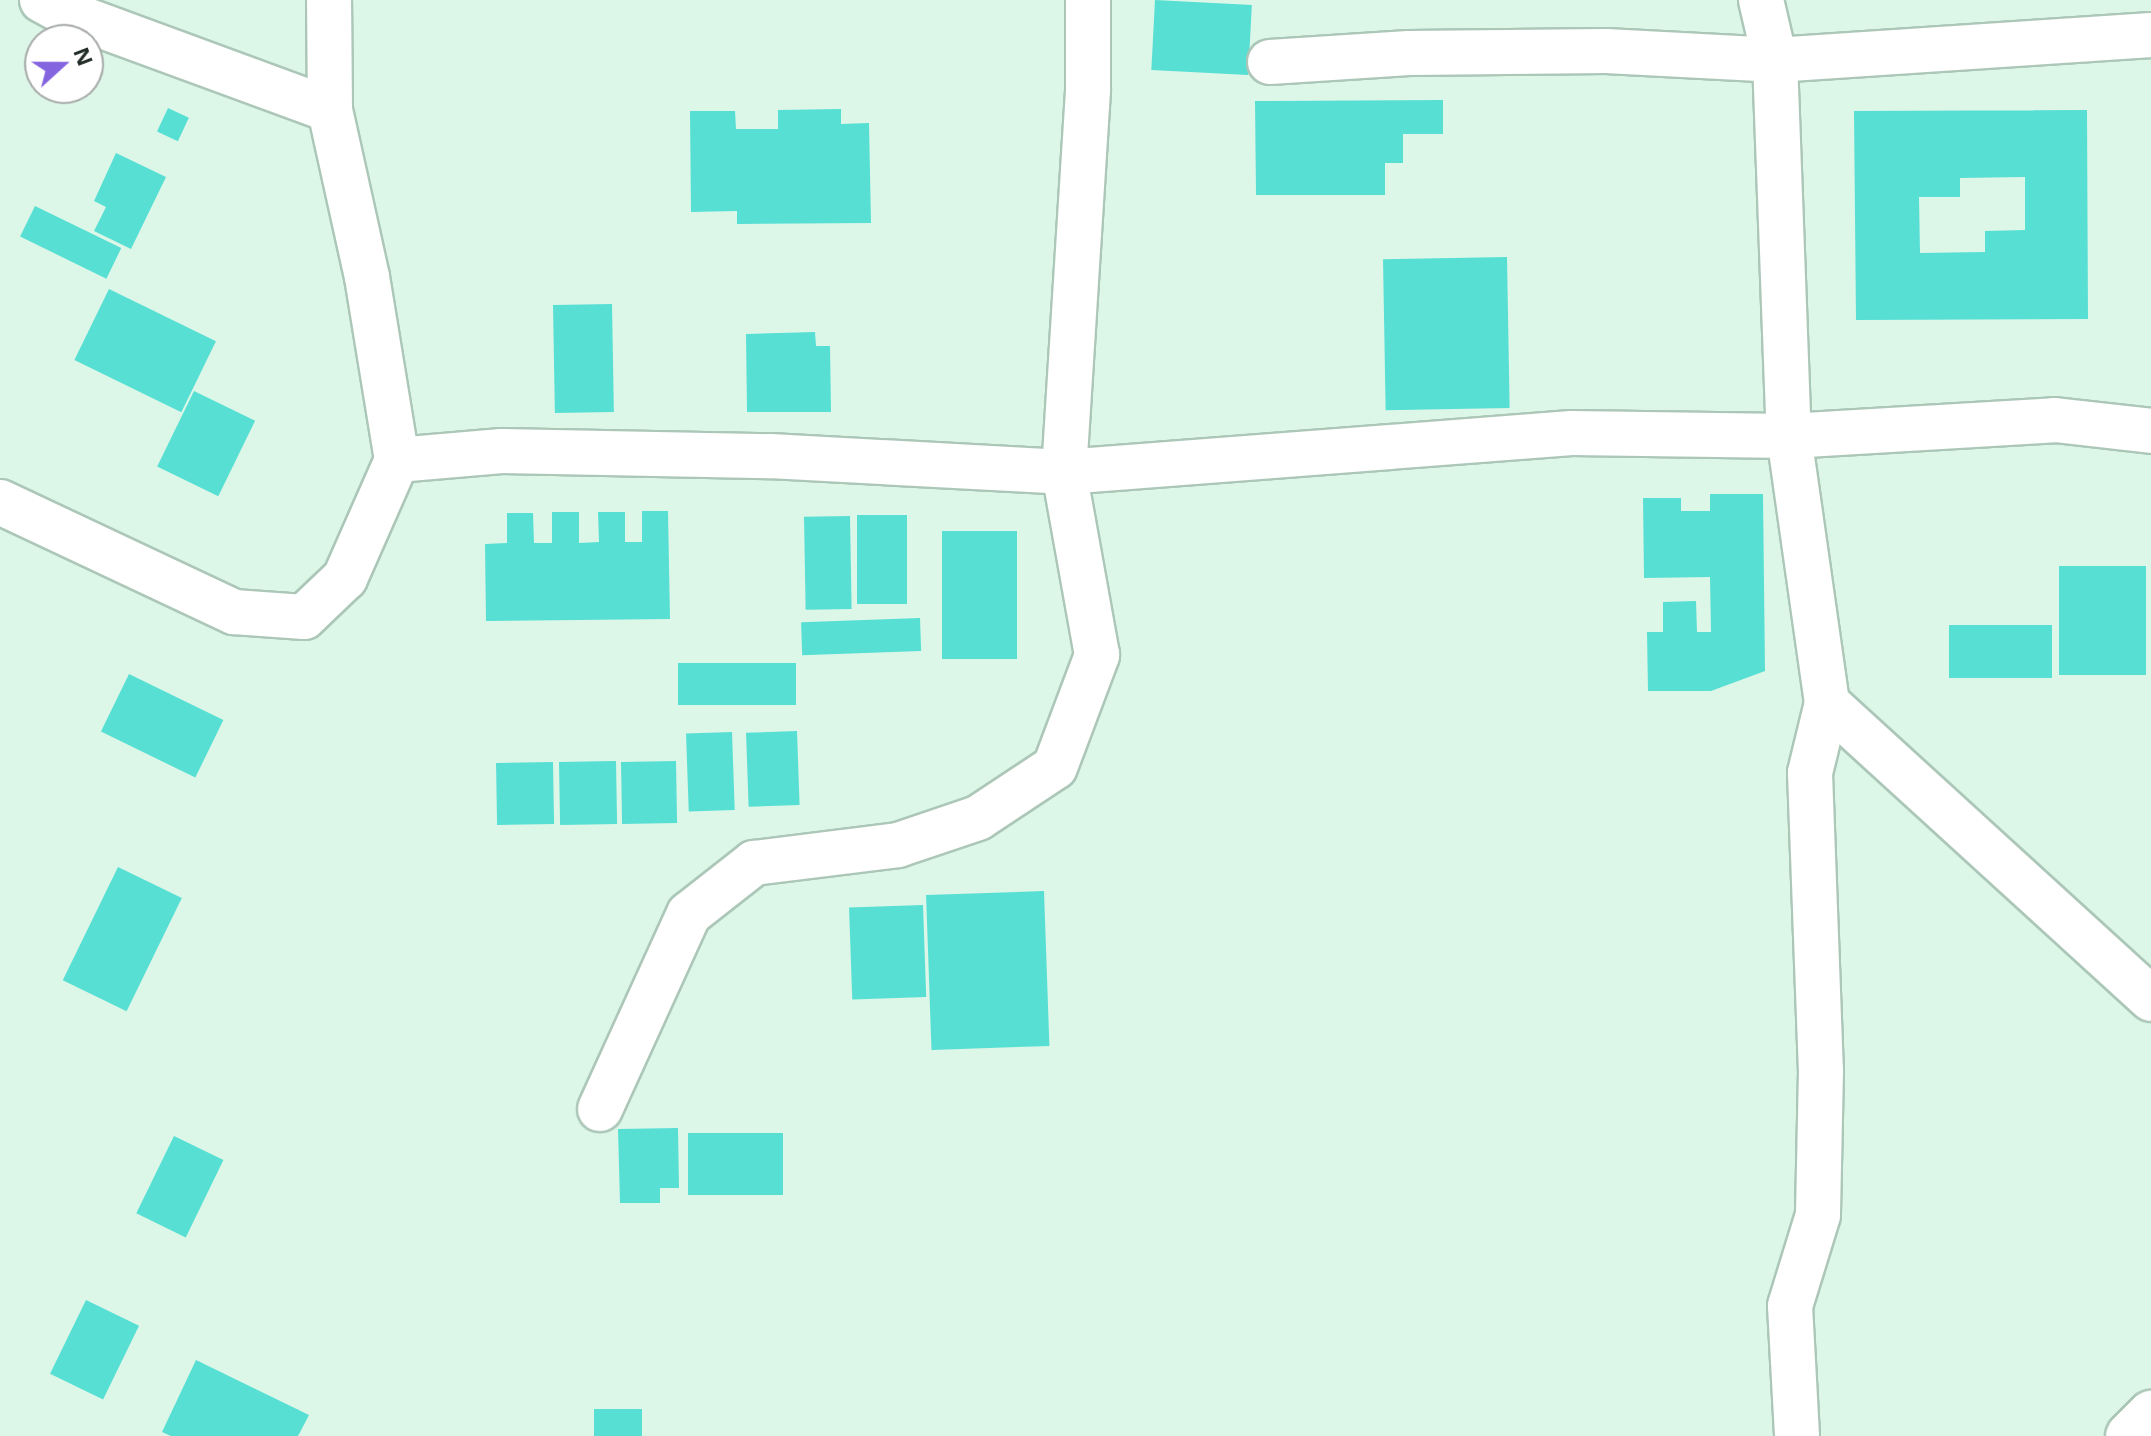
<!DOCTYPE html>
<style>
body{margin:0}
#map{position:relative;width:2151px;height:1436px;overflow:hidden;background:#dcf7e8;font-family:"Open Sans",sans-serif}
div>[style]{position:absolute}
.building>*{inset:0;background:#57dfd4;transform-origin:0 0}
.roads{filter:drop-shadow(2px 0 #acc7b8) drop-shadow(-2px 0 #acc7b8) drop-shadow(0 2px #acc7b8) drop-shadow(0 -2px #acc7b8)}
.minor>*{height:44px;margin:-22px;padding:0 22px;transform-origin:22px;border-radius:22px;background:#fff}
span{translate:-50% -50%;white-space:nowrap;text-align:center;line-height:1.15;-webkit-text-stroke:7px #fff;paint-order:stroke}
.north{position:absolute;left:24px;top:24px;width:80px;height:80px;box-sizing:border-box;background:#fff;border:2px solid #a7aba9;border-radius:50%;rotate:69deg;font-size:22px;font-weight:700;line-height:32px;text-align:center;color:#242e28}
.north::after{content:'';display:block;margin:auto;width:28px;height:36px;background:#8564df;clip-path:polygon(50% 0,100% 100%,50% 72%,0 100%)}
</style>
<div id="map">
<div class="building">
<div style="left:1155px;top:0;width:97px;height:70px;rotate:3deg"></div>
<div style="clip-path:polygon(1443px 100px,1443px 134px,1403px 134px,1403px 163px,1385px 163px,1385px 195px,1256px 195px,1255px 101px)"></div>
<div style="left:168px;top:108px;width:23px;height:26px;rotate:25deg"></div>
<div style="clip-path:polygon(841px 109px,841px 124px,869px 123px,871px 223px,737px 224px,737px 211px,691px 212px,690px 111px,735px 111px,736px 129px,778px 129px,778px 110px)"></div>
<div style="clip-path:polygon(evenodd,2087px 110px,2088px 319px,1856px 320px,1854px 111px,2087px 110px,2025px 177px,2025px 230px,1985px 231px,1985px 252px,1920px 253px,1919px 197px,1960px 197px,1960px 178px,2025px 177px)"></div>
<div style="clip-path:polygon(116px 153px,166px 177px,131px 249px,94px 231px,106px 207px,94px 201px)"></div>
<div style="left:35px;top:206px;width:96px;height:34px;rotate:26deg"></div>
<div style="left:1507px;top:257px;width:151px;height:124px;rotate:89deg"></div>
<div style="left:109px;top:289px;width:119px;height:79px;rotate:26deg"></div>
<div style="left:612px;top:304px;width:108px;height:59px;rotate:89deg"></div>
<div style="clip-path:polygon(815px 332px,816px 346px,830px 346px,831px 412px,747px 412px,746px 334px)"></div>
<div style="left:194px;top:391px;width:68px;height:84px;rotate:26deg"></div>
<div style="clip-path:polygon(1710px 494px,1763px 494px,1765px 671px,1711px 691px,1648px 691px,1647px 632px,1663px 632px,1663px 602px,1696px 601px,1697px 632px,1711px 632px,1710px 577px,1644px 578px,1643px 498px,1681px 498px,1681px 511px,1710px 511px)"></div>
<div style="clip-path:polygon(642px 511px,668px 511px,670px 619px,486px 621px,485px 544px,507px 543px,507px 513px,533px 513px,534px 543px,552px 543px,552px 512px,579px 512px,579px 543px,599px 542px,598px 512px,625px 512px,625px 542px,642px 542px)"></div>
<div style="left:857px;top:515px;width:50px;height:89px"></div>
<div style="left:850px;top:516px;width:93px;height:46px;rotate:89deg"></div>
<div style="left:1017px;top:531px;width:128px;height:75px;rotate:90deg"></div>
<div style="left:2059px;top:566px;width:87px;height:109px"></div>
<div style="left:920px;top:618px;width:33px;height:119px;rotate:88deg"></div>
<div style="left:1949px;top:625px;width:103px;height:53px"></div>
<div style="left:678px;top:663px;width:118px;height:42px"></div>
<div style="left:129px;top:674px;width:105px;height:64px;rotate:26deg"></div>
<div style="left:797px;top:731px;width:74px;height:51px;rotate:88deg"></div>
<div style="left:732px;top:732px;width:78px;height:46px;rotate:88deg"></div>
<div style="left:616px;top:761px;width:63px;height:57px;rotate:89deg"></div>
<div style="left:676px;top:761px;width:62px;height:55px;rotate:89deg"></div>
<div style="left:553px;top:762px;width:62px;height:57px;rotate:89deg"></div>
<div style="left:118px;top:867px;width:71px;height:126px;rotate:26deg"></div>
<div style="left:1044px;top:891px;width:155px;height:118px;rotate:88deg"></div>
<div style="left:923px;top:905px;width:92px;height:74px;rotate:88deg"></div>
<div style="clip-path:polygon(678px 1128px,679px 1188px,660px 1188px,660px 1203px,620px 1203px,618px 1129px)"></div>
<div style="left:688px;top:1133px;width:95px;height:62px"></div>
<div style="left:174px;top:1136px;width:55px;height:86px;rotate:26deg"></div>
<div style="left:86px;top:1300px;width:59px;height:82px;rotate:26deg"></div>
<div style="clip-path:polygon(196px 1360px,309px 1415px,298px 1436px,171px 1436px,162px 1432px)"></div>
<div style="left:642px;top:1409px;width:27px;height:48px;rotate:90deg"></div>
</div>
<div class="roads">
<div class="minor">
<div style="left:42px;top:0;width:25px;rotate:29deg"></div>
<div style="left:64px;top:12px;width:283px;rotate:20.2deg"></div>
<div style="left:1761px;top:0;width:62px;rotate:76.9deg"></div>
<div style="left:1775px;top:60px;width:376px;rotate:87.9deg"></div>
<div style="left:1789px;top:436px;width:270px;rotate:81.9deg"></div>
<div style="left:1827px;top:703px;width:72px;rotate:103.7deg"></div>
<div style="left:1810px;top:773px;width:297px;rotate:87.9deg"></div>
<div style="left:1821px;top:1070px;width:145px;rotate:91.2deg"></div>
<div style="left:1818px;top:1215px;width:95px;rotate:107.1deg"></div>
<div style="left:1790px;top:1306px;width:130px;rotate:86.9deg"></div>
<div style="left:1270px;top:62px;width:139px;rotate:-3.7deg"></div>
<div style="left:1409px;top:53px;width:197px;rotate:-0.6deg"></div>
<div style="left:1606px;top:51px;width:169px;rotate:3deg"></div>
<div style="left:1775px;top:60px;width:377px;rotate:-3.8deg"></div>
<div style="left:397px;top:460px;width:105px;rotate:-4.9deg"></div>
<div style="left:502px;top:451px;width:268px;rotate:1.1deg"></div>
<div style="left:770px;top:456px;width:294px;rotate:3.1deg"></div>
<div style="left:1064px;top:472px;width:509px;rotate:-4.39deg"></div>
<div style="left:1572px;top:433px;width:217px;rotate:0.8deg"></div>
<div style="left:1789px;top:436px;width:266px;rotate:-3.4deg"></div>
<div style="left:2055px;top:420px;width:97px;rotate:6.5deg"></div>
<div style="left:0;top:502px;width:259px;rotate:25.2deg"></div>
<div style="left:234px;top:612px;width:70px;rotate:4.1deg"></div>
<div style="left:304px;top:617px;width:57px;rotate:-43.6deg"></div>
<div style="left:345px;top:578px;width:129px;rotate:-66.2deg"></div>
<div style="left:397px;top:460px;width:185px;rotate:-99.3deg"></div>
<div style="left:367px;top:277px;width:171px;rotate:-102.5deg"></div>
<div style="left:330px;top:110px;width:110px;rotate:-90.5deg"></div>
<div style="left:1827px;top:703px;width:439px;rotate:42.4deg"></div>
<div style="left:600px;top:1109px;width:214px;rotate:-65.5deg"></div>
<div style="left:689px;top:914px;width:83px;rotate:-38.1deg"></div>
<div style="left:754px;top:863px;width:145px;rotate:-7.1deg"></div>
<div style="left:898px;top:845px;width:84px;rotate:-18.6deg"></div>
<div style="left:978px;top:818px;width:92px;rotate:-33.5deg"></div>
<div style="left:1055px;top:767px;width:120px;rotate:-69.4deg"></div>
<div style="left:1097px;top:655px;width:186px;rotate:-100.2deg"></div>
<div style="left:1064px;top:472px;width:384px;rotate:-86.4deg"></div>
<div style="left:1088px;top:89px;width:89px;rotate:-90deg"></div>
<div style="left:2128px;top:1436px;width:33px;rotate:-45deg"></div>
</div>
</div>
<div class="north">N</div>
</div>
